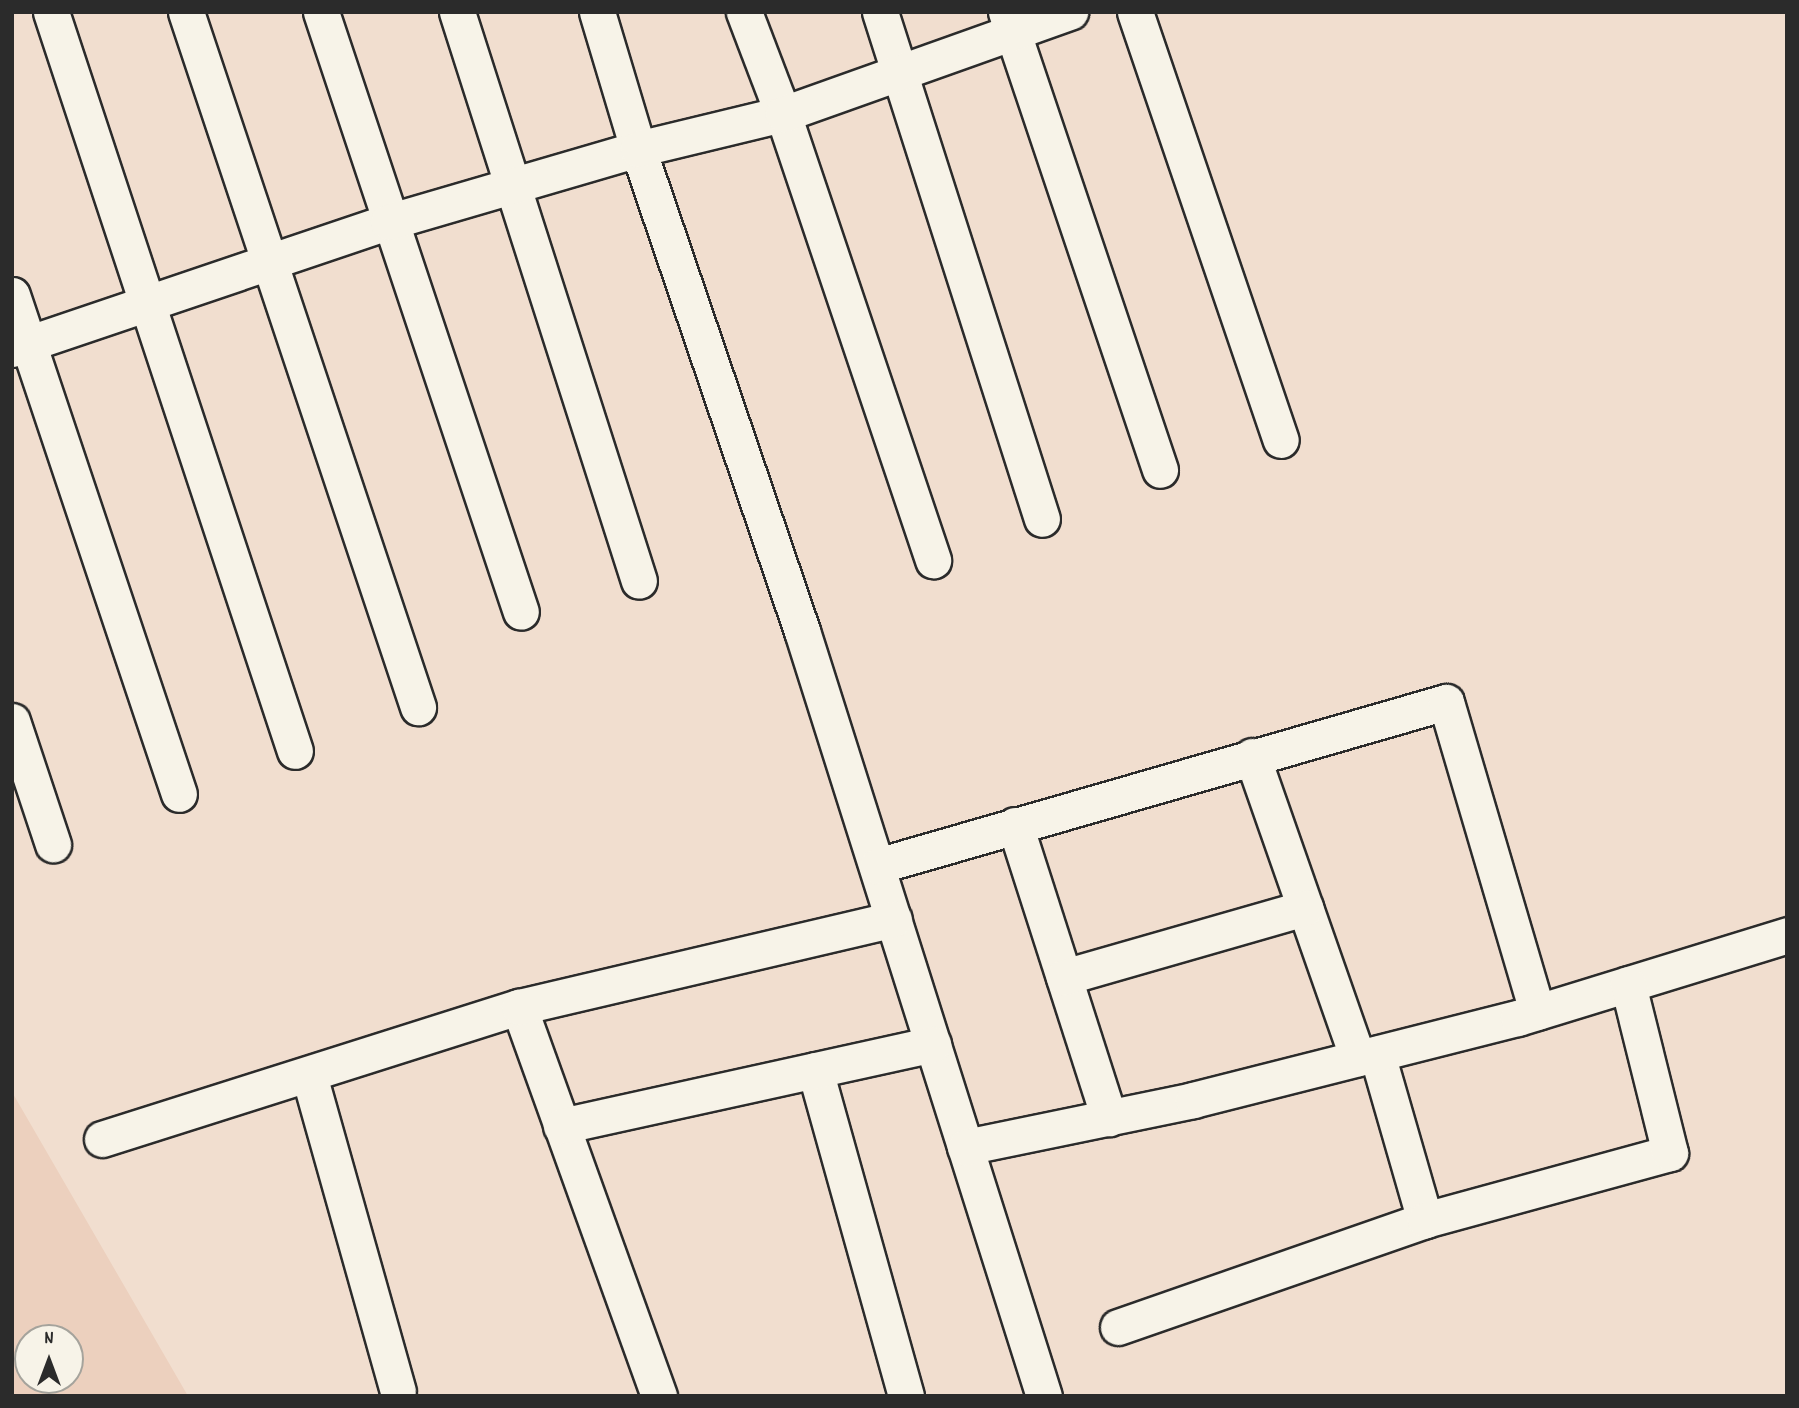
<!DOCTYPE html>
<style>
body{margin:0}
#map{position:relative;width:1799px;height:1408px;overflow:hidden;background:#f1decf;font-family:Dekko,sans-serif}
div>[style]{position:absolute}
.built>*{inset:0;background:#ecd0be}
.roads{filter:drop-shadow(2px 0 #2b2b2b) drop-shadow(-2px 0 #2b2b2b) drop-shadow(0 2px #2b2b2b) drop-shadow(0 -2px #2b2b2b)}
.street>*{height:35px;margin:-17.5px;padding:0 17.5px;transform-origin:17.5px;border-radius:17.5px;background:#f7f3e8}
span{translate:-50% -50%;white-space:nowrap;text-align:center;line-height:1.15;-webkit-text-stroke:5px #f7f3e8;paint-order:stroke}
.frame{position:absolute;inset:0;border:14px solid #2b2b2b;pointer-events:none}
.north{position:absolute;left:14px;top:1324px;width:70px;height:70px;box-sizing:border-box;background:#f7f3e8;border:2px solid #a5a39c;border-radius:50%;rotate:0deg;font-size:19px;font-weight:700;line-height:28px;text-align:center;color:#2b2b2b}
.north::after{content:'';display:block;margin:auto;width:24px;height:32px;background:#2b2b2b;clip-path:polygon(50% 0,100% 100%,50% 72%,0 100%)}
</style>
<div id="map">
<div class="built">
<div style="clip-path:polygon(evenodd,12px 1092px,188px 1396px,12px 1396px,12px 1092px,28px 1338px,70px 1338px,70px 1380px,28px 1380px,28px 1338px)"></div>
</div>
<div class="roads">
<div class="street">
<div style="left:51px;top:12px;width:778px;rotate:71.73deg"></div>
<div style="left:186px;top:12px;width:733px;rotate:71.54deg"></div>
<div style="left:321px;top:12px;width:632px;rotate:71.57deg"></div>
<div style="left:457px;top:12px;width:597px;rotate:72.26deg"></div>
<div style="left:597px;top:12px;width:143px;rotate:73.3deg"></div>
<div style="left:638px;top:149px;width:509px;rotate:71.21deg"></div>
<div style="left:802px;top:631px;width:802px;rotate:72.45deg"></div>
<div style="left:744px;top:12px;width:109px;rotate:69.1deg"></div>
<div style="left:783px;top:114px;width:471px;rotate:71.4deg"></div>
<div style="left:880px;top:12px;width:532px;rotate:72.28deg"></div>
<div style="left:1006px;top:12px;width:483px;rotate:71.4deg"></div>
<div style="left:1135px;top:12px;width:452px;rotate:71.2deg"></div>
<div style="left:12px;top:295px;width:526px;rotate:71.5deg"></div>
<div style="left:12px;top:349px;width:397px;rotate:-18.7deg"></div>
<div style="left:388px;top:222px;width:260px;rotate:-16.3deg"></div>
<div style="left:638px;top:149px;width:149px;rotate:-13.6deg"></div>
<div style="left:783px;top:114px;width:305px;rotate:-19.6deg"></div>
<div style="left:12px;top:721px;width:130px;rotate:71.6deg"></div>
<div style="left:1252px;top:756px;width:320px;rotate:70.7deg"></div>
<div style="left:1015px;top:825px;width:308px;rotate:72.2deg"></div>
<div style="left:877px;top:866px;width:592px;rotate:-16.08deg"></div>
<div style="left:1446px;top:702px;width:323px;rotate:73.6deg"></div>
<div style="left:1064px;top:977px;width:251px;rotate:-16deg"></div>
<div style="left:519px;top:1007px;width:413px;rotate:70.2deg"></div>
<div style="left:1377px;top:1054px;width:173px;rotate:73.9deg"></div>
<div style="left:815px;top:1070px;width:338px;rotate:74.4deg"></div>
<div style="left:309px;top:1075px;width:328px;rotate:74.3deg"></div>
<div style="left:561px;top:1126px;width:381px;rotate:-12.4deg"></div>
<div style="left:102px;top:1139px;width:437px;rotate:-17.6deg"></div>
<div style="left:519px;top:1007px;width:385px;rotate:-13.2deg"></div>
<div style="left:965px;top:1147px;width:233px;rotate:-11.6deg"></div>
<div style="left:1193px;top:1100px;width:335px;rotate:-14.2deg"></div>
<div style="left:1518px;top:1018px;width:282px;rotate:-17.1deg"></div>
<div style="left:1118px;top:1327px;width:325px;rotate:-19.2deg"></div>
<div style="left:1425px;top:1220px;width:254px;rotate:-15.3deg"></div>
<div style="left:1670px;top:1153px;width:174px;rotate:-104deg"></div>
</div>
</div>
<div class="frame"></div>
<div class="north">N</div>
</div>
